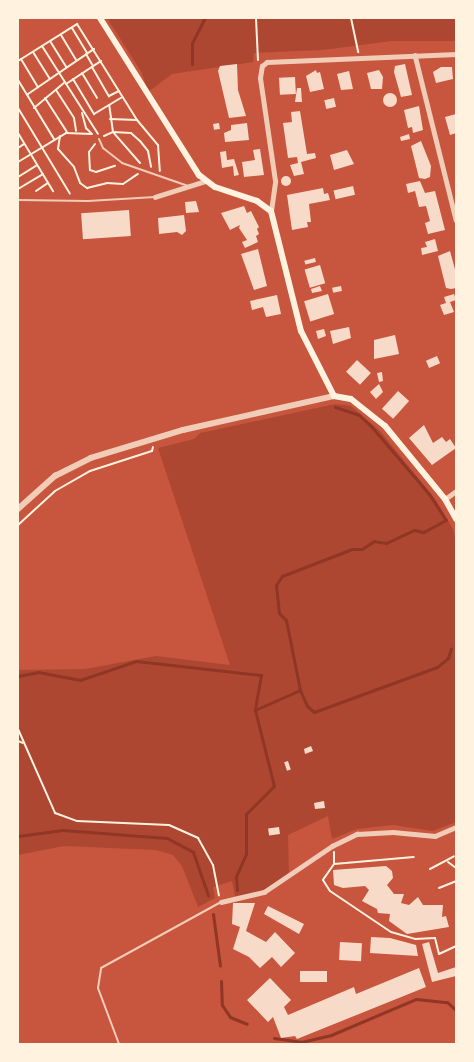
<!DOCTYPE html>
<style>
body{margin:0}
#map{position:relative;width:474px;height:1062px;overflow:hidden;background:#c8553d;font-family:"DejaVu Sans",sans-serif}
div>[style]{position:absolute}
.green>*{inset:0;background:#ae4732}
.stream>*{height:3px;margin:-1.5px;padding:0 1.5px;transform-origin:1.5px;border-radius:1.5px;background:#8f3625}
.building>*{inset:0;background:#f7dbc8;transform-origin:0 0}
.round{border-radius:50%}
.path>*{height:2px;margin:-1px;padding:0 1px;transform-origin:1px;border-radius:1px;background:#fff3e0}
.service>*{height:2px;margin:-1px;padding:0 1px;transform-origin:1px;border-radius:1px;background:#f1ccb7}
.minor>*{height:4.5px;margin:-2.25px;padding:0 2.25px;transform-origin:2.25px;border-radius:2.25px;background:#f1ccb7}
.tertiary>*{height:5.5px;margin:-2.75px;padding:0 2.75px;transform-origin:2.75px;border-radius:2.75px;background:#f1ccb7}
.secondary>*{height:6px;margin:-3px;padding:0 3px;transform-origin:3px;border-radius:3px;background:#fff3e0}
span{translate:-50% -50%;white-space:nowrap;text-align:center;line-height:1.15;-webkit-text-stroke:5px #fff3e0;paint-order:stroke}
.frame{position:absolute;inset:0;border:19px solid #fff3e0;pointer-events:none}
</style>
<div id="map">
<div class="green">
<div style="clip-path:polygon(107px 18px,456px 18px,456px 41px,392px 41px,322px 50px,254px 53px,253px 62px,172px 74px,148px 92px,142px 73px)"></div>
<div style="clip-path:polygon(335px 404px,351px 406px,380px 431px,436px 500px,453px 529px,456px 541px,456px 822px,433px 831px,393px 825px,357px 829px,332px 839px,328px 816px,288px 835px,289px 875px,263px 892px,235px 896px,232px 881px,213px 887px,215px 898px,198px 907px,182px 866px,173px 855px,156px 850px,64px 846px,18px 855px,18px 670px,85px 669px,156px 656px,230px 665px,158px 448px,194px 439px,200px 433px)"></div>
</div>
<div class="stream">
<div style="left:192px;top:64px;width:21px;rotate:-90deg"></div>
<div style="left:192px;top:43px;width:28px;rotate:-63deg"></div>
<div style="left:335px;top:407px;width:25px;rotate:18deg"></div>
<div style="left:359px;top:415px;width:16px;rotate:43deg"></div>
<div style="left:371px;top:426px;width:89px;rotate:49.5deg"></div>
<div style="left:429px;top:494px;width:31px;rotate:57deg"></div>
<div style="left:446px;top:520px;width:26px;rotate:152deg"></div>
<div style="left:423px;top:532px;width:9px;rotate:-167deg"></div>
<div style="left:414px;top:530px;width:31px;rotate:155deg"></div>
<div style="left:386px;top:543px;width:12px;rotate:-171deg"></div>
<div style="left:374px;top:541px;width:14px;rotate:146deg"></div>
<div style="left:362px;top:549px;width:10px;rotate:180deg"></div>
<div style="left:352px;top:549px;width:75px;rotate:158.9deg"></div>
<div style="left:282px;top:576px;width:11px;rotate:124deg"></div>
<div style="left:276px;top:585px;width:28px;rotate:84deg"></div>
<div style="left:279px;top:613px;width:10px;rotate:45deg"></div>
<div style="left:286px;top:620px;width:71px;rotate:78.7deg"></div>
<div style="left:300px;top:690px;width:17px;rotate:66deg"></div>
<div style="left:307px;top:706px;width:9px;rotate:41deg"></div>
<div style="left:314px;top:712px;width:131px;rotate:-20.1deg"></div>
<div style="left:437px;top:667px;width:14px;rotate:-39deg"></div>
<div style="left:448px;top:658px;width:10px;rotate:-73deg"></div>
<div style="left:18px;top:676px;width:20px;rotate:-11deg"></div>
<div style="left:38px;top:672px;width:43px;rotate:10.8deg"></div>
<div style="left:80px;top:680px;width:59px;rotate:-18.7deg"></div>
<div style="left:136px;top:661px;width:126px;rotate:6.4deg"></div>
<div style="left:261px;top:675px;width:36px;rotate:100deg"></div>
<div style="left:255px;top:710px;width:78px;rotate:76deg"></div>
<div style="left:274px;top:786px;width:40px;rotate:135deg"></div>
<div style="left:246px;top:814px;width:40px;rotate:90deg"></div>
<div style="left:246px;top:854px;width:24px;rotate:114deg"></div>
<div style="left:236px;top:876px;width:14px;rotate:86deg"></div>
<div style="left:255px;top:710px;width:49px;rotate:-24deg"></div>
<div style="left:18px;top:836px;width:45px;rotate:-7.6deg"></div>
<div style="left:63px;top:830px;width:104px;rotate:4.4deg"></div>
<div style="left:167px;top:838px;width:30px;rotate:28deg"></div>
<div style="left:193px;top:852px;width:46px;rotate:70.8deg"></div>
<div style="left:213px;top:914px;width:52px;rotate:82.3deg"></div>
<div style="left:221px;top:981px;width:24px;rotate:88deg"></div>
<div style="left:222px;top:1005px;width:14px;rotate:56deg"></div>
<div style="left:230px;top:1017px;width:18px;rotate:22deg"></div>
<div style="left:274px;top:1038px;width:27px;rotate:8deg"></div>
<div style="left:301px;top:1042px;width:31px;rotate:-13deg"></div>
<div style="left:331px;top:1035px;width:92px;rotate:-23deg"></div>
<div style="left:416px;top:999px;width:31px;rotate:6deg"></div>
<div style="left:447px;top:1002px;width:12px;rotate:42deg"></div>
</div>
<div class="building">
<div style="clip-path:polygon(237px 64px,238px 90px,246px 116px,229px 118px,218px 71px,220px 66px)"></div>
<div style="clip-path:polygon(405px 64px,412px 95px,401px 97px,394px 72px,395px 66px)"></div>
<div style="clip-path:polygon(441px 67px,452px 67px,453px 79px,436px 83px,433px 72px)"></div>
<div style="clip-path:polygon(316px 70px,317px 73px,320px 72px,324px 89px,310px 92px,306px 76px)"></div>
<div style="clip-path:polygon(379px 70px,383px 77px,382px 89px,371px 89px,367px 73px)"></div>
<div style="clip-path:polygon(349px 71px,353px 89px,341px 90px,337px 74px)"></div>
<div style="left:295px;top:77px;width:17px;height:16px;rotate:87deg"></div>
<div style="clip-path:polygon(297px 88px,301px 88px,302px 102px,295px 102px)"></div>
<div class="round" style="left:383px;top:93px;width:14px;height:14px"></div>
<div style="left:334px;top:98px;width:9px;height:10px;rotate:77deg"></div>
<div style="clip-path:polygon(419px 106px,423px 130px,413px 133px,412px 127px,408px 128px,404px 110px)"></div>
<div style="clip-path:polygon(300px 111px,307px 154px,315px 153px,316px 158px,301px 162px,304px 174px,294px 176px,290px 165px,298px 163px,297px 157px,288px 158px,283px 123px,292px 122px,291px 112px)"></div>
<div style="clip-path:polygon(456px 114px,456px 133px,450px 135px,445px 117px)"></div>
<div style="left:219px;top:123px;width:6px;height:6px;rotate:81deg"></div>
<div style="clip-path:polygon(247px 123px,249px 140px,225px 142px,224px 133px,231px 130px,231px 125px)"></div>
<div style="clip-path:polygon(409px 134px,410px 139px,401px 141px,400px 137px)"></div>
<div style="clip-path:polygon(421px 141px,431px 166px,430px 177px,425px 179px,419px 178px,411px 146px)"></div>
<div style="clip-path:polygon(260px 149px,264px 175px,244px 177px,242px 162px,255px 160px,253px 150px)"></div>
<div style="clip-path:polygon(347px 150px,354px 164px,334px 170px,330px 155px)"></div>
<div style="clip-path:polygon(226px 151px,227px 160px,234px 159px,239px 175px,234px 176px,233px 166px,222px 168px,220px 152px)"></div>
<div class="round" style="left:281px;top:176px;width:10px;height:10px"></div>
<div style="clip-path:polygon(420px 181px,425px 193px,435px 191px,445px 230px,428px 234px,425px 223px,430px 221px,426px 206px,419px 207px,415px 191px,408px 193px,406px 184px)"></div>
<div style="left:353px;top:186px;width:9px;height:20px;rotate:77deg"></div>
<div style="clip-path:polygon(323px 188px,324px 194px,328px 193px,330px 200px,309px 204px,311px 222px,307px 222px,308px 227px,292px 230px,287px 195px)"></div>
<div style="clip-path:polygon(196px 201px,199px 212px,186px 213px,185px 202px)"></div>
<div style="clip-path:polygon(244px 206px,247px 213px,251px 211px,259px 227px,257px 229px,259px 234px,256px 236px,258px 242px,245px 248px,242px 242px,247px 240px,239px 228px,240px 225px,230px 230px,221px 213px)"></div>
<div style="left:129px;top:210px;width:26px;height:48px;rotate:86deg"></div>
<div style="clip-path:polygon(184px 215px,186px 231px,182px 235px,177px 232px,159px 234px,158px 218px)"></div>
<div style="clip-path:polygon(435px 239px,438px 251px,422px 255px,421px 248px,427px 247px,425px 242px)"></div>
<div style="clip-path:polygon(258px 249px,267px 286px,254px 290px,241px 254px)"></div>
<div style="clip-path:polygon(450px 251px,456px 273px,456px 288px,451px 289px,446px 288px,438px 256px)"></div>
<div style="left:315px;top:258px;width:4px;height:11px;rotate:76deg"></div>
<div style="left:320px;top:265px;width:19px;height:16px;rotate:74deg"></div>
<div style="clip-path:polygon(320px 286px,322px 291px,312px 293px,311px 289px)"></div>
<div style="left:341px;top:286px;width:5px;height:9px;rotate:79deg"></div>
<div style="left:328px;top:294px;width:21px;height:25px;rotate:73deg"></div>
<div style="clip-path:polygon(454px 294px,456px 300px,450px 302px,454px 312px,444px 315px,440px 305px,446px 303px,444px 297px)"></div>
<div style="clip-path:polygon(277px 295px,281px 314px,266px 317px,263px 307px,252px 310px,250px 301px)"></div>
<div style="clip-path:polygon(349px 327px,351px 338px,333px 344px,330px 331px)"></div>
<div style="clip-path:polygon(324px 329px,326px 336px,318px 339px,316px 331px)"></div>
<div style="clip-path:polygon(395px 335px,399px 354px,374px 359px,374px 340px)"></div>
<div style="left:437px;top:356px;width:8px;height:12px;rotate:67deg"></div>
<div style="left:357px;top:360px;width:19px;height:16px;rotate:43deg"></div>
<div style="clip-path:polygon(382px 372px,383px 381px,379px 382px,377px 373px)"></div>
<div style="clip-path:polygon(379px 384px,383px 392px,376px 399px,370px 392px)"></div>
<div style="left:398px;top:391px;width:15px;height:24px;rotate:42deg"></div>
<div style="clip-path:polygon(424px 425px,433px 443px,442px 437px,446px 442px,450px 439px,456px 448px,432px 465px,409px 438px)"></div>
<div style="clip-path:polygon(311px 746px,313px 751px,305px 754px,304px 749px)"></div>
<div style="left:288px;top:761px;width:9px;height:4px;rotate:72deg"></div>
<div style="clip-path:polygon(324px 801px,325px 808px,315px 809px,314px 803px)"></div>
<div style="left:279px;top:827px;width:7px;height:11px;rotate:82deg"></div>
<div style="clip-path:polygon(386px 866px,392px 871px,393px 878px,387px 885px,394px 894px,404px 894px,401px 903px,409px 905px,418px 897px,423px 905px,443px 905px,442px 917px,446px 916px,449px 927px,407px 934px,389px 921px,390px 914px,378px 913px,377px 909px,362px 901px,369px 890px,365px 886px,343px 888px,334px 885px,333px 870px)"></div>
<div style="clip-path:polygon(233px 903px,255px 903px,246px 931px,266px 942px,275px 932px,295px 953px,281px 967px,272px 957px,260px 968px,249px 957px,233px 949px,240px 927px,232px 924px)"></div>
<div style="clip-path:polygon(268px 906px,304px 924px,299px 934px,264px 914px)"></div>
<div style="clip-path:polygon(371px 937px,390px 938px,416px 945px,418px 956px,370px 953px)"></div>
<div style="left:340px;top:942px;width:22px;height:18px;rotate:3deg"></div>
<div style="clip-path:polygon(429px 942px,438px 973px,456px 967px,456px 976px,432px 982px,422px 944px)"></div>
<div style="clip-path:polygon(419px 968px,426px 987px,297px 1039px,295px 1036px,281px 1038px,273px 1017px,268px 1022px,247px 1000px,270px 978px,291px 1000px,284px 1007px,288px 1015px,354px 987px,356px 994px)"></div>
<div style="left:327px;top:971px;width:11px;height:27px;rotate:90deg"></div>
</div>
<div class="path">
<div style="left:256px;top:18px;width:42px;rotate:87.3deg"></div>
<div style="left:351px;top:18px;width:35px;rotate:78deg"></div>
<div style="left:72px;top:28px;width:29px;rotate:59deg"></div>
<div style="left:61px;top:35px;width:29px;rotate:59deg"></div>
<div style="left:50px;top:41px;width:31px;rotate:58deg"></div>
<div style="left:42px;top:46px;width:104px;rotate:57.5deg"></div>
<div style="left:33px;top:52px;width:31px;rotate:58deg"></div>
<div style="left:86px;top:54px;width:14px;rotate:60deg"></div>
<div style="left:21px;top:59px;width:33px;rotate:59deg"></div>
<div style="left:18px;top:61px;width:70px;rotate:-32.1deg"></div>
<div style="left:77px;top:24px;width:113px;rotate:58deg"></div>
<div style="left:137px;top:120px;width:33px;rotate:50deg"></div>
<div style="left:158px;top:145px;width:26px;rotate:86deg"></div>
<div style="left:92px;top:67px;width:34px;rotate:60deg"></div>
<div style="left:109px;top:96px;width:11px;rotate:-27deg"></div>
<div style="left:82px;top:73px;width:29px;rotate:59deg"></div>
<div style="left:73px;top:79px;width:41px;rotate:59deg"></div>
<div style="left:94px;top:114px;width:33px;rotate:-31deg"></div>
<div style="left:18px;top:80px;width:69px;rotate:58.6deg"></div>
<div style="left:66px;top:84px;width:42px;rotate:-33.3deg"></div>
<div style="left:56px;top:90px;width:33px;rotate:57deg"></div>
<div style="left:74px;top:118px;width:13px;rotate:81deg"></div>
<div style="left:28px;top:94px;width:80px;rotate:-34.3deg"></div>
<div style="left:45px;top:98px;width:40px;rotate:57.1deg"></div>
<div style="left:18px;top:108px;width:100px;rotate:58.8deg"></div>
<div style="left:34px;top:108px;width:39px;rotate:-40deg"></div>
<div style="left:82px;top:113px;width:16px;rotate:75deg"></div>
<div style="left:86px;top:128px;width:7px;rotate:45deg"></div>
<div style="left:110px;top:119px;width:27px;rotate:2deg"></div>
<div style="left:18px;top:133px;width:68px;rotate:58.9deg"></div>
<div style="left:60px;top:136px;width:13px;rotate:99deg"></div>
<div style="left:58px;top:149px;width:24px;rotate:48deg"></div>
<div style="left:74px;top:167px;width:17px;rotate:69deg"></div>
<div style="left:80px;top:183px;width:9px;rotate:36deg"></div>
<div style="left:87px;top:188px;width:21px;rotate:-14deg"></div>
<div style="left:107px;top:183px;width:16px;rotate:4deg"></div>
<div style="left:123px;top:184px;width:18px;rotate:-34deg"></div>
<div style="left:104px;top:136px;width:10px;rotate:-24deg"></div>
<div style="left:113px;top:132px;width:27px;rotate:-98deg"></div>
<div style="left:95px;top:144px;width:10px;rotate:127deg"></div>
<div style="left:89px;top:152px;width:18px;rotate:87deg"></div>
<div style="left:90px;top:170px;width:6px;rotate:18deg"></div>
<div style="left:96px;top:172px;width:20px;rotate:-18deg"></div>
<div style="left:18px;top:148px;width:7px;rotate:-34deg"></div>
<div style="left:18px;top:162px;width:56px;rotate:-31.1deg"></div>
<div style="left:66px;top:133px;width:26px;rotate:2deg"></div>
<div style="left:140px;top:163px;width:41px;rotate:-131.1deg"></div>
<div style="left:113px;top:132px;width:18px;rotate:3deg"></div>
<div style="left:131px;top:133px;width:12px;rotate:42deg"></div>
<div style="left:140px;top:141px;width:13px;rotate:51deg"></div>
<div style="left:148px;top:151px;width:16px;rotate:79deg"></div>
<div style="left:18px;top:177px;width:22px;rotate:-32deg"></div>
<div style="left:18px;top:189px;width:29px;rotate:-31deg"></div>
<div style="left:36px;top:191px;width:14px;rotate:-34deg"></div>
<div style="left:18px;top:525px;width:50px;rotate:-42.6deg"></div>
<div style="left:55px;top:491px;width:40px;rotate:-29.7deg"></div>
<div style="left:90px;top:471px;width:65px;rotate:-17.9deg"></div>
<div style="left:152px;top:451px;width:4px;rotate:-76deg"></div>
<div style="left:18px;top:729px;width:92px;rotate:66.2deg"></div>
<div style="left:55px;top:813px;width:23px;rotate:20deg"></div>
<div style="left:77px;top:821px;width:92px;rotate:2.5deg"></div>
<div style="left:169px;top:825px;width:32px;rotate:24deg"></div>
<div style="left:198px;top:838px;width:31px;rotate:61deg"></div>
<div style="left:213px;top:865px;width:31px;rotate:79deg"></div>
<div style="left:18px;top:741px;width:5px;rotate:22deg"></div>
<div style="left:334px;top:852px;width:12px;rotate:90deg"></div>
<div style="left:334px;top:864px;width:19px;rotate:125deg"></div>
<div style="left:323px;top:880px;width:13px;rotate:58deg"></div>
<div style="left:330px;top:891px;width:73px;rotate:33.9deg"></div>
<div style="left:391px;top:932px;width:25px;rotate:16deg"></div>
<div style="left:415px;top:939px;width:20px;rotate:-3deg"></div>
<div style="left:435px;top:938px;width:16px;rotate:76deg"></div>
<div style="left:439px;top:954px;width:19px;rotate:-25deg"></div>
<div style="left:448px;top:862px;width:10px;rotate:37deg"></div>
<div style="left:334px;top:864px;width:80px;rotate:-5deg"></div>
<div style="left:430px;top:869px;width:27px;rotate:-28deg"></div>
<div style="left:439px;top:888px;width:18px;rotate:-22deg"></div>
</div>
<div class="service">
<div style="left:99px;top:139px;width:10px;rotate:66deg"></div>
<div style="left:103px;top:148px;width:24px;rotate:38deg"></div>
<div style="left:122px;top:163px;width:70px;rotate:19.2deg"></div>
<div style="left:18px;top:200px;width:70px;rotate:0.8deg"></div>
<div style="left:88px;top:201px;width:67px;rotate:-3.4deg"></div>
<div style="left:119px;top:1044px;width:60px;rotate:-110.6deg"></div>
<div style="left:98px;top:988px;width:20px;rotate:-81deg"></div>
<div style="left:101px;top:968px;width:137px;rotate:-28.8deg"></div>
</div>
<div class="minor">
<div style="left:415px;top:55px;width:170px;rotate:76deg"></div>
<div style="left:155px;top:197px;width:52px;rotate:-17.7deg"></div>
<div style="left:271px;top:211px;width:30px;rotate:-82deg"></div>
<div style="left:275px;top:181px;width:104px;rotate:-98.3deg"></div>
<div style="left:260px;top:78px;width:12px;rotate:-81deg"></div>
<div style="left:262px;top:66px;width:6px;rotate:-39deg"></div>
<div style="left:267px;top:62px;width:189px;rotate:-2.4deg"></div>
<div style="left:445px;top:499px;width:14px;rotate:-36deg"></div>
<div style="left:221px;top:902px;width:44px;rotate:-13.1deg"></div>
<div style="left:264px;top:892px;width:82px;rotate:-34.1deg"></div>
<div style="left:332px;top:846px;width:28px;rotate:-26deg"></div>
<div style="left:357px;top:834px;width:36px;rotate:-3deg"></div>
<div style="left:393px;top:832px;width:42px;rotate:5.4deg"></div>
<div style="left:435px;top:836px;width:23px;rotate:-23deg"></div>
</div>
<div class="tertiary">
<div style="left:18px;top:509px;width:50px;rotate:-41.7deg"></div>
<div style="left:55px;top:476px;width:40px;rotate:-26.6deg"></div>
<div style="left:91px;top:458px;width:96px;rotate:-16.9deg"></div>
<div style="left:183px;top:430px;width:155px;rotate:-12.7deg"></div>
</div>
<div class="secondary">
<div style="left:100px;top:18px;width:186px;rotate:57.8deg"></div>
<div style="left:199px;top:175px;width:20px;rotate:37deg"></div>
<div style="left:215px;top:187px;width:44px;rotate:18.4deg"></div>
<div style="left:257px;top:201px;width:17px;rotate:36deg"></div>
<div style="left:271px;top:211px;width:124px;rotate:76deg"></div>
<div style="left:301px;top:331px;width:73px;rotate:63.1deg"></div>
<div style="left:334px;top:396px;width:17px;rotate:10deg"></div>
<div style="left:351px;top:399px;width:43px;rotate:38.5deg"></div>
<div style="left:385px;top:426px;width:94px;rotate:50.6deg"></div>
<div style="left:445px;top:499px;width:23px;rotate:61deg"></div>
</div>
<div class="frame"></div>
</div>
